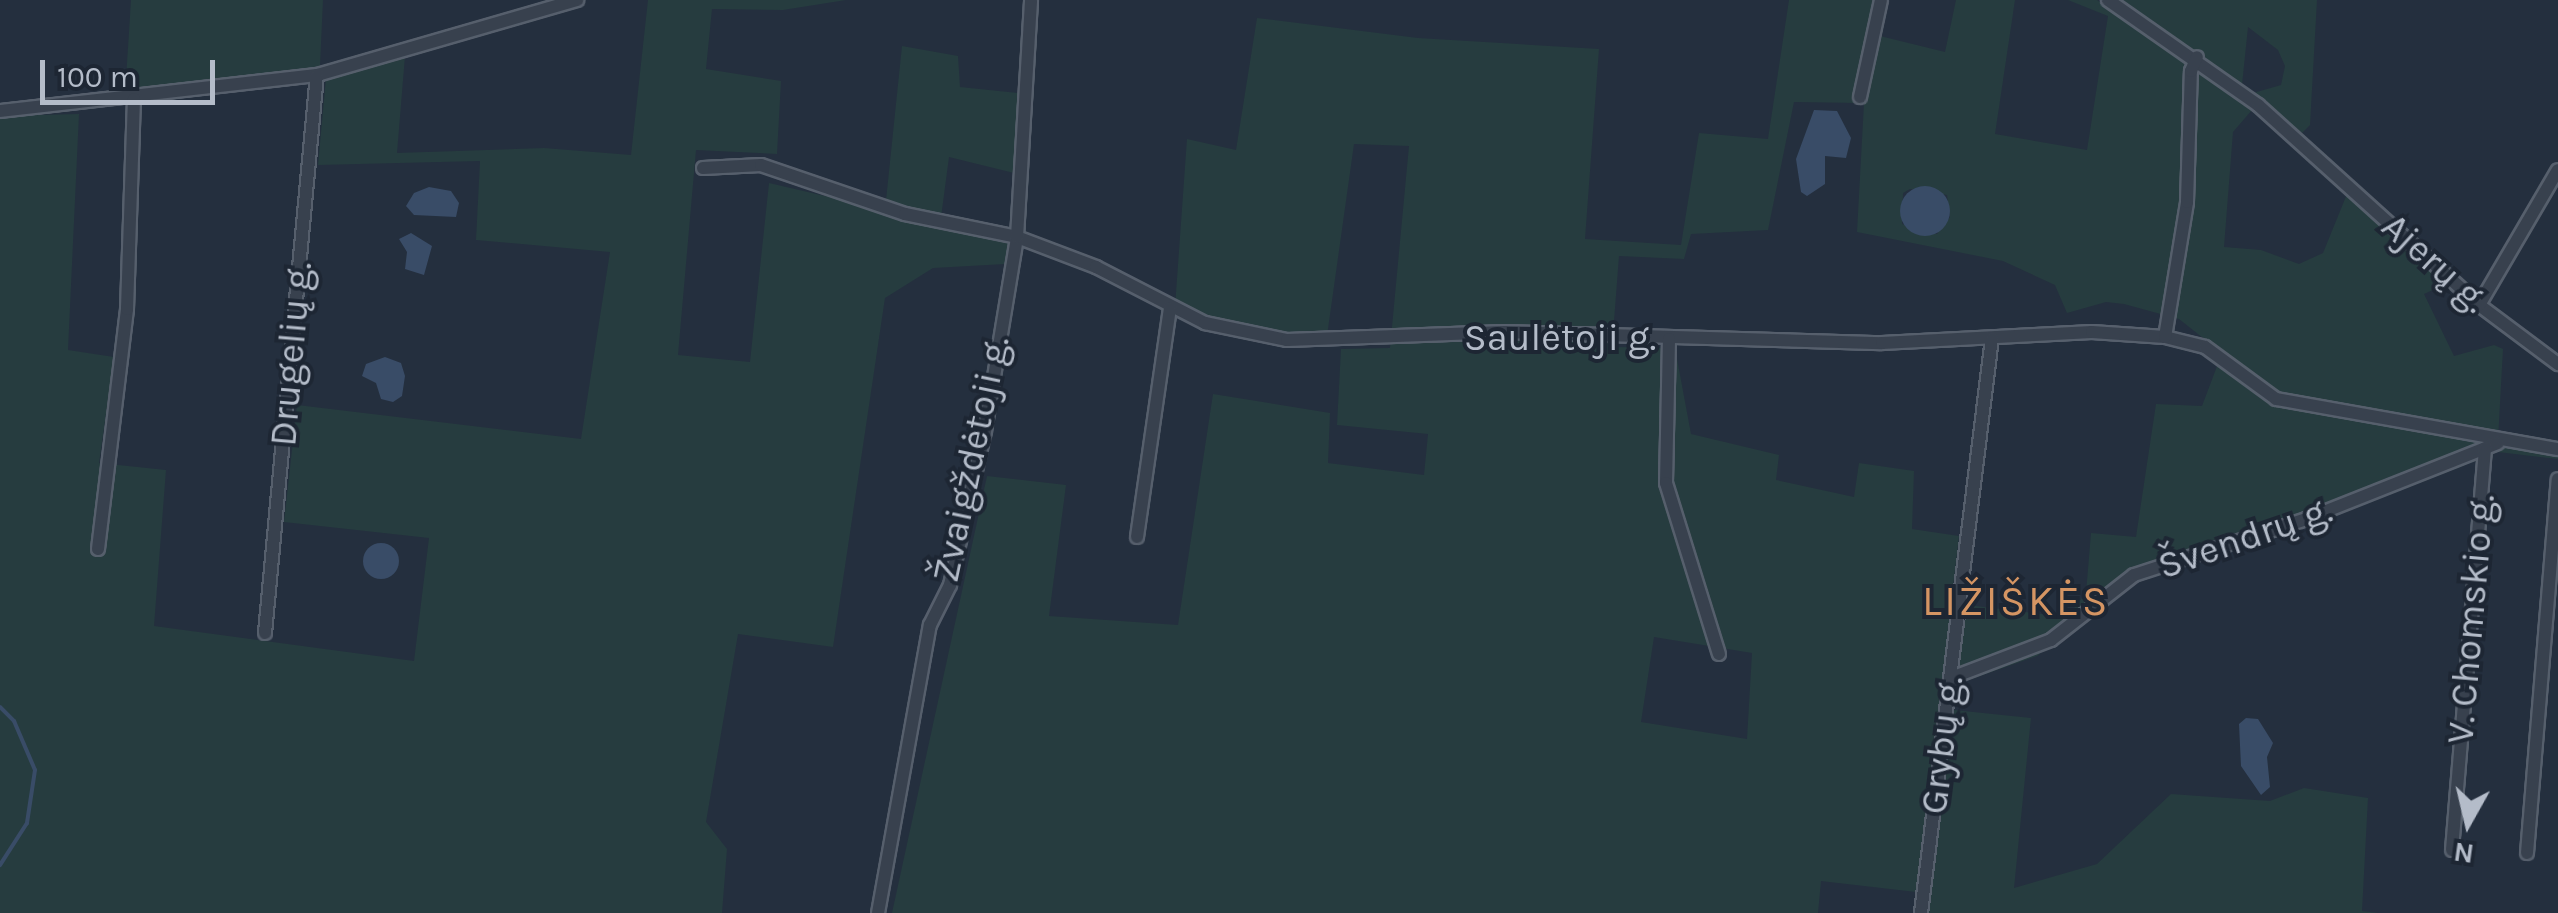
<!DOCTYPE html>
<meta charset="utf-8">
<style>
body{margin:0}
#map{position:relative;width:2558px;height:913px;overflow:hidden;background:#242f3e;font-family:Karla,sans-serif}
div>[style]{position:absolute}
.green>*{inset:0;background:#263c3f}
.water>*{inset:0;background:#394c67}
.round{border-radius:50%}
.stream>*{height:4px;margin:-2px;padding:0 2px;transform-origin:2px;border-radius:2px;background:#394c67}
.roads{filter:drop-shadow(2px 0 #565f6c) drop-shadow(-2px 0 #565f6c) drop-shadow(0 2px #565f6c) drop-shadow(0 -2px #565f6c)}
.street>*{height:12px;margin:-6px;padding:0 6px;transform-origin:6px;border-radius:6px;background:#38414e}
span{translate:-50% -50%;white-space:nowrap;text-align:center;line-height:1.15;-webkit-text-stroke:8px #1d2633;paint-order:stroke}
.street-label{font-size:38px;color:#b4bcc9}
.quarter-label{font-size:42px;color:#d59563;letter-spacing:2.5px}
.north{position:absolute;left:2418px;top:773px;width:100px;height:100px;-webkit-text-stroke:8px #1d2633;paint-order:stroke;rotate:188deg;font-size:28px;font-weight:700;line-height:40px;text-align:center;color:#b4bcc9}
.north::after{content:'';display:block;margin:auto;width:35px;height:45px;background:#b4bcc9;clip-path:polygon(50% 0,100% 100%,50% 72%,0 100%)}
.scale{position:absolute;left:40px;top:60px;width:175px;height:45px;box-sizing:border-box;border:5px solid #b4bcc9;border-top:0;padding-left:12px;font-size:30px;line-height:35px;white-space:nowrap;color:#b4bcc9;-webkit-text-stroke:8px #1d2633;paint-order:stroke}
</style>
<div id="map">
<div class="green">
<div style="clip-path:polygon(131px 0,323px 0,320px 66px,258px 81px,125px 95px)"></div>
<div style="clip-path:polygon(648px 0,846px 0,783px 10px,712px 9px,706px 69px,781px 81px,777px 154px,696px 150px,678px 355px,750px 362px,769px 183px,885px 210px,902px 46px,958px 56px,960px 87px,1019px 93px,1014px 173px,949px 157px,940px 225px,1009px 241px,1005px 264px,933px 268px,885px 298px,833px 647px,738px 634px,706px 822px,727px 849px,722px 913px,0 913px,0 116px,79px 114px,68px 350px,114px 357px,99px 463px,166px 470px,154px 626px,414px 661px,429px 538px,284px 522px,297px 405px,581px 439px,610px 252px,476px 240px,480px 161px,318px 165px,326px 78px,405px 56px,397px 153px,544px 148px,631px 155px)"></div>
<div style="clip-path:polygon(evenodd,1789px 0,1886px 0,1880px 36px,1945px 52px,1956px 0,2015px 0,1995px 134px,2087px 150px,2108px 16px,2068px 0,2097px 0,2252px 110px,2233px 132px,2224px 247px,2261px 250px,2299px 264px,2323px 253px,2347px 194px,2448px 283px,2424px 294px,2454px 356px,2494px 345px,2503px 349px,2498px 440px,2558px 446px,2558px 459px,2498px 452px,2302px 529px,2130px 583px,2037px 656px,1960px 683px,1954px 710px,2031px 718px,2014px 888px,2097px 864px,2171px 794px,2270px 801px,2304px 788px,2368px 798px,2362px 911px,2378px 913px,1915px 913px,1916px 892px,1821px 881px,1818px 913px,892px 913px,987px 476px,1066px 485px,1049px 616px,1178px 625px,1213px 394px,1330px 413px,1328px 463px,1424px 475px,1428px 434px,1337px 425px,1341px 349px,1390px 348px,1409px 146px,1354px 144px,1327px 336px,1256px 330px,1175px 307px,1187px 139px,1236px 150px,1257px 18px,1418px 38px,1599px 49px,1585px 239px,1681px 245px,1699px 133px,1768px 139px,1789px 0,1794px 102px,1864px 103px,1857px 232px,2003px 261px,2055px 285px,2067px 313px,2106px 302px,2124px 304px,2179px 319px,2222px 353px,2202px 406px,2156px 404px,2136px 537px,2091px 533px,2086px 593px,2067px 617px,1951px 603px,1959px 536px,1912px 529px,1914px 471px,1859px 463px,1854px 497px,1776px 480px,1779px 455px,1691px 434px,1675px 348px,1612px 347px,1619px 256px,1684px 259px,1691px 234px,1768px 230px,1794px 102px,1789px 0,1910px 189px,1947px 195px,1950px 217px,1937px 234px,1902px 224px,1903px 193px,1910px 189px,1789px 0,1654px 637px,1752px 653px,1747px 739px,1641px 722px,1654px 637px)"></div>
<div style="clip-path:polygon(2123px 0,2317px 0,2310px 125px,2302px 133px,2253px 93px,2281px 85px,2285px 66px,2278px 50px,2248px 27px,2242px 85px)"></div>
</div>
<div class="water">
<div style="clip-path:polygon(1814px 110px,1837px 111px,1851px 138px,1846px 158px,1825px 156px,1825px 184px,1807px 196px,1801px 192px,1796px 159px)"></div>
<div class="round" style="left:1900px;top:186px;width:50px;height:50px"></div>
<div style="clip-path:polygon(429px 187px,451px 191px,459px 203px,456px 217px,414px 215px,406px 206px,414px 193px)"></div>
<div style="clip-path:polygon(411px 233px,432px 246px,424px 275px,405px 269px,407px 252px,399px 239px)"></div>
<div style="clip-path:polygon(385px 357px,401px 363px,405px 376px,402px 396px,393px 402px,381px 399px,376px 383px,362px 376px,366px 364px)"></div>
<div class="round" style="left:363px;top:543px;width:36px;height:36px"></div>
<div style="clip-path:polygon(2246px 718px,2258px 719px,2273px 743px,2267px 757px,2270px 787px,2261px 795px,2241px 766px,2239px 724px)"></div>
</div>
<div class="stream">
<div style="left:0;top:707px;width:20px;rotate:45deg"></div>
<div style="left:14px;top:721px;width:53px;rotate:66.8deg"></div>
<div style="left:35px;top:770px;width:54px;rotate:98.6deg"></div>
<div style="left:27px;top:823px;width:50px;rotate:122.7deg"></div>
</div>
<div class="roads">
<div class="street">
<div style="left:2108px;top:0;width:183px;rotate:35deg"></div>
<div style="left:2258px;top:105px;width:298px;rotate:42.1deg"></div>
<div style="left:2479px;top:305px;width:99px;rotate:36.8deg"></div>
<div style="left:1860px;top:97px;width:99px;rotate:-77.8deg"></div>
<div style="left:0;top:111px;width:319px;rotate:-6.5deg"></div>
<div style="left:317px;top:75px;width:271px;rotate:-16.1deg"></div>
<div style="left:703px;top:168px;width:58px;rotate:-3deg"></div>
<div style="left:761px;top:165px;width:152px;rotate:18.8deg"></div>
<div style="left:905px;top:214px;width:114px;rotate:11.6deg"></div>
<div style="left:1017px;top:237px;width:85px;rotate:20.8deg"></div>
<div style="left:1096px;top:267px;width:123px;rotate:27.2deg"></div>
<div style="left:1205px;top:323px;width:84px;rotate:11.7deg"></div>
<div style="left:1287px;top:340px;width:218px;rotate:-2.1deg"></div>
<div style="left:1505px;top:332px;width:377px;rotate:1.7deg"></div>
<div style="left:1882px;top:343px;width:210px;rotate:-3deg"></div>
<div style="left:2092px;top:332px;width:73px;rotate:3.9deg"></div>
<div style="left:2165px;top:337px;width:41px;rotate:14deg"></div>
<div style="left:2205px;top:347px;width:88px;rotate:36.2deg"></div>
<div style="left:2276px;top:399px;width:286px;rotate:10.1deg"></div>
<div style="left:2479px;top:305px;width:156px;rotate:-59.7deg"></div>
<div style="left:2165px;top:337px;width:137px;rotate:-80.7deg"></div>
<div style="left:2187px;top:202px;width:131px;rotate:-88.3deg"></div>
<div style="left:2191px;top:71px;width:15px;rotate:-67deg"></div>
<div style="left:1669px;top:339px;width:144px;rotate:91.2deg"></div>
<div style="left:1666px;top:483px;width:179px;rotate:72.8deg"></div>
<div style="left:1137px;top:537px;width:231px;rotate:-81.8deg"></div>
<div style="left:98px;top:549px;width:242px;rotate:-83.1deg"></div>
<div style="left:127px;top:309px;width:210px;rotate:-88.1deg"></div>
<div style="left:265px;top:633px;width:560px;rotate:-84.68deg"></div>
<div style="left:1951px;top:678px;width:107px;rotate:-20.8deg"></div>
<div style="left:2051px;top:640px;width:105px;rotate:-38.1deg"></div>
<div style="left:2134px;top:575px;width:181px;rotate:-18deg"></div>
<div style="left:2306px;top:519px;width:206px;rotate:-21.6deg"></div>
<div style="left:2452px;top:850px;width:403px;rotate:-85.3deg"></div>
<div style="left:2527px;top:853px;width:375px;rotate:-85.3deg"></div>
<div style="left:878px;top:913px;width:293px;rotate:-79.8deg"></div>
<div style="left:930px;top:625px;width:45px;rotate:-63.4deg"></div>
<div style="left:950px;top:585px;width:158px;rotate:-77.2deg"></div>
<div style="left:985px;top:431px;width:197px;rotate:-80.6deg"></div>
<div style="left:1017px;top:237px;width:237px;rotate:-86.6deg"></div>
<div style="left:1921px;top:913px;width:579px;rotate:-82.96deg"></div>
</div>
</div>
<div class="street-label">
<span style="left:2435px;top:263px;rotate:42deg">Ajerų g.</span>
<span style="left:1560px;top:338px">Saulėtoji g.</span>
<span style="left:291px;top:354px;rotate:-85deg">Drugelių g.</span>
<span style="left:971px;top:459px;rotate:-78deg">Žvaigždėtoji g.</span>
<span style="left:2245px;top:538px;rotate:-19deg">Švendrų g.</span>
<span style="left:2471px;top:619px;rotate:-85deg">V. Chomskio g.</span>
<span style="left:1942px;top:745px;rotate:-83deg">Grybų g.</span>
</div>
<div class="quarter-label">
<span style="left:2016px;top:601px">LIŽIŠKĖS</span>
</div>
<div class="north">N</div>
<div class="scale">100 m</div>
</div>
